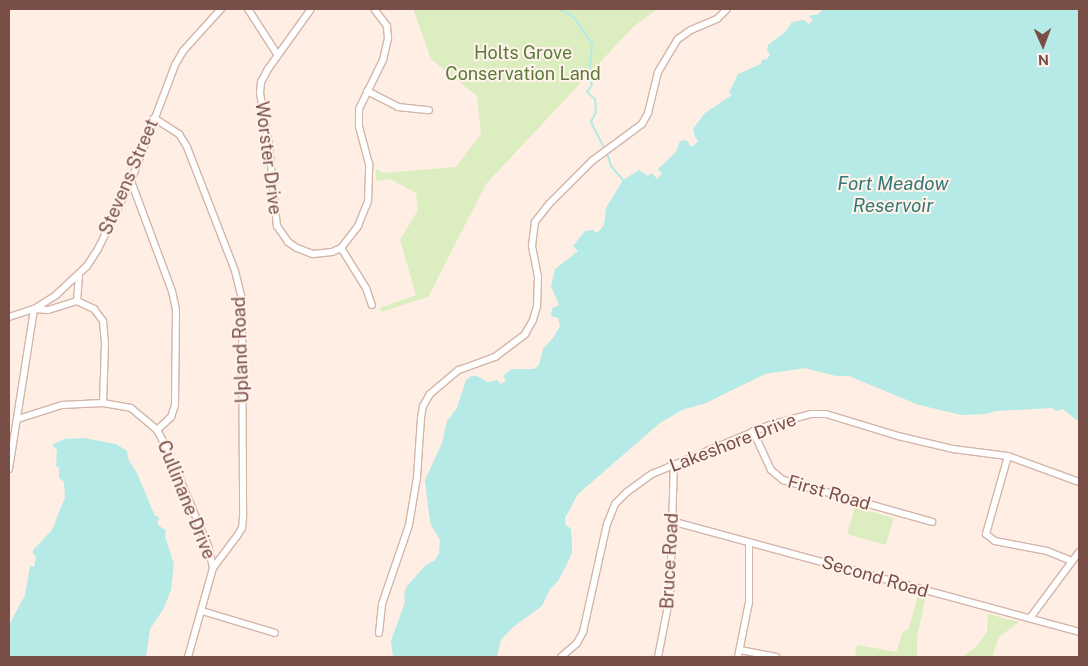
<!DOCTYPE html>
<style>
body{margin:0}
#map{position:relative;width:1088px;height:666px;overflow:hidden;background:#feeee3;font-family:"Public Sans",sans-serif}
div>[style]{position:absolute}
.green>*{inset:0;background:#dcedbf;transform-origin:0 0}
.water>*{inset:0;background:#b5eae7}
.stream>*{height:2px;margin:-1px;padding:0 1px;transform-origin:1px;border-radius:1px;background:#b5eae7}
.roads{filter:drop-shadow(1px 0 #d3b5aa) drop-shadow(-1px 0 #d3b5aa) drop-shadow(0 1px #d3b5aa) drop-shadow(0 -1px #d3b5aa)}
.minor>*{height:6px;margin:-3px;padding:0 3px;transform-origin:3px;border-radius:3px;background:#fff}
span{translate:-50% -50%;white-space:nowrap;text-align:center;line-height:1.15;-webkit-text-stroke:4px #fff3eb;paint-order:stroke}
.park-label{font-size:18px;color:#5a7a3a}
.street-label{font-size:18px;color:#794e46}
.water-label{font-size:19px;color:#357976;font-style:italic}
.frame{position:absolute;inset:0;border:10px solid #794e46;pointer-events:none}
.north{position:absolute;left:1018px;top:20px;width:50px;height:50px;-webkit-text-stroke:4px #fff3eb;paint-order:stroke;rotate:178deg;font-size:14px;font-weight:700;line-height:20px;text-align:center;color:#794e46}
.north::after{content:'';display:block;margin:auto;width:18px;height:22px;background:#794e46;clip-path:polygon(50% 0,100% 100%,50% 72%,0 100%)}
</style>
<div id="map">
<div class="green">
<div style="clip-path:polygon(413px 9px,657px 9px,633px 27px,486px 184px,428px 297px,381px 312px,380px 308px,416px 295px,400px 240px,418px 210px,416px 193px,390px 179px,376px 181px,376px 169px,383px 173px,456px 167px,481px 134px,477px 96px,431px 59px)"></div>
<div style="left:855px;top:507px;width:40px;height:28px;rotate:16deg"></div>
<div style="clip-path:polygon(918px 595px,926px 596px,917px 637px,917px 657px,855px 657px,857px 645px,897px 652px,902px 633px,909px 628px)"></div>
<div style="clip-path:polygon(988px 614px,1019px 622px,999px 637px,992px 657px,962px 657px,976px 647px,987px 632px)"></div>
</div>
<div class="water">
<div style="clip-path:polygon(823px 9px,1079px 9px,1079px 422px,1063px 409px,1056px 411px,1052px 408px,996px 411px,986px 414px,962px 415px,919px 405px,849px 376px,836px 376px,805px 368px,765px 374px,706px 403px,682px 410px,660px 423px,578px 494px,565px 518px,565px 524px,571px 529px,572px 544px,572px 553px,566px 566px,558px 581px,550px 589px,542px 606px,513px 627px,501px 640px,497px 657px,393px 657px,391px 641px,405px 602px,404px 593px,407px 586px,425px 566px,435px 560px,439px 553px,440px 540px,431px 525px,429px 514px,425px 480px,442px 443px,447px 421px,457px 408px,466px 380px,471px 376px,477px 376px,488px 382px,497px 380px,500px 384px,506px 381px,503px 376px,511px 369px,534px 369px,539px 365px,543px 349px,553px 338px,560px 326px,558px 318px,551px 316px,552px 308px,559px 305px,551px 286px,555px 269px,578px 251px,573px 246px,585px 231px,593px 230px,597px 233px,604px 225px,606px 208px,623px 180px,639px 170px,648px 176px,652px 173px,657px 179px,662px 174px,658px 169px,676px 152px,680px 141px,686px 140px,692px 147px,698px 141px,695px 137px,693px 129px,705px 113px,732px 95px,729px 92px,738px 74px,761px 64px,762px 60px,767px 59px,770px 55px,767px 50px,768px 45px,785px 32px,792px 22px,804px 20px,809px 24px,813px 20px,809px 17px,811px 15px,817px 15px)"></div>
<div style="clip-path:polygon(84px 438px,116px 444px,127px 451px,128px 459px,137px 473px,155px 516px,158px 516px,159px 520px,157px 521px,159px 526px,166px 530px,165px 536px,174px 564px,171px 590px,164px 608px,150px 629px,146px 657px,9px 657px,9px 625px,25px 595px,30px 566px,34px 567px,36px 556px,33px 554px,33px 550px,52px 530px,65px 497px,64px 482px,59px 477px,59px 468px,56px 466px,57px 450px,52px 445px,64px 439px)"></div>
</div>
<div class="stream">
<div style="left:559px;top:9px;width:14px;rotate:25deg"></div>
<div style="left:572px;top:15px;width:35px;rotate:55deg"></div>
<div style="left:592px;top:44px;width:35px;rotate:95deg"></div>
<div style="left:589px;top:79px;width:7px;rotate:63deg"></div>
<div style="left:592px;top:85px;width:9px;rotate:126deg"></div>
<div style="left:587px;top:92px;width:11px;rotate:41deg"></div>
<div style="left:595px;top:99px;width:13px;rotate:86deg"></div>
<div style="left:596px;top:112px;width:11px;rotate:117deg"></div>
<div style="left:591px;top:122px;width:30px;rotate:63deg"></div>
<div style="left:607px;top:153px;width:14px;rotate:73deg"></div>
<div style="left:611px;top:166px;width:18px;rotate:49deg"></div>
</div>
<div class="roads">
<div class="minor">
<div style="left:248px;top:9px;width:54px;rotate:57.2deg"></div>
<div style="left:311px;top:9px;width:74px;rotate:125.6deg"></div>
<div style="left:268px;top:69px;width:15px;rotate:118deg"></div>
<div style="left:261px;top:82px;width:11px;rotate:95deg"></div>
<div style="left:260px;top:93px;width:53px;rotate:80.2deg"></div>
<div style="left:269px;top:145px;width:81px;rotate:84.4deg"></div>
<div style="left:277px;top:226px;width:19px;rotate:55deg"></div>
<div style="left:288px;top:242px;width:11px;rotate:34deg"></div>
<div style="left:297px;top:248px;width:17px;rotate:21deg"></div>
<div style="left:313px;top:254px;width:19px;rotate:-6deg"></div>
<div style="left:332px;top:252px;width:10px;rotate:-24deg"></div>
<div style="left:341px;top:248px;width:28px;rotate:-52deg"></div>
<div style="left:358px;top:226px;width:27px;rotate:-68deg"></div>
<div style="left:368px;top:201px;width:37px;rotate:-88deg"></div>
<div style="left:369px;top:164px;width:39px;rotate:-105deg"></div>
<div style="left:359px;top:126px;width:17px;rotate:-90deg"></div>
<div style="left:359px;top:109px;width:55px;rotate:-63.9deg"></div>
<div style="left:383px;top:60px;width:23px;rotate:-77deg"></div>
<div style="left:388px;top:38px;width:12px;rotate:-95deg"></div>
<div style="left:387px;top:26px;width:21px;rotate:-127deg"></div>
<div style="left:367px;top:91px;width:35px;rotate:27deg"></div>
<div style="left:398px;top:107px;width:31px;rotate:6deg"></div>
<div style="left:154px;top:118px;width:30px;rotate:33deg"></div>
<div style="left:179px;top:134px;width:15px;rotate:58deg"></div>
<div style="left:187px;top:147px;width:133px;rotate:68.8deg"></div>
<div style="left:235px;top:271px;width:30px;rotate:76deg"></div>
<div style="left:242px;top:300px;width:217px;rotate:89.7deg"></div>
<div style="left:243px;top:517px;width:11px;rotate:95deg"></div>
<div style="left:242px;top:528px;width:9px;rotate:122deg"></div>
<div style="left:237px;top:536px;width:40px;rotate:127deg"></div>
<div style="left:131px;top:181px;width:117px;rotate:69.6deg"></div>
<div style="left:172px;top:291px;width:19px;rotate:78deg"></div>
<div style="left:176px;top:310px;width:95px;rotate:90.6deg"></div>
<div style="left:175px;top:405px;width:13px;rotate:108deg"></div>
<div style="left:171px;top:417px;width:19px;rotate:137deg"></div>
<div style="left:341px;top:248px;width:47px;rotate:58deg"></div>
<div style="left:366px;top:288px;width:18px;rotate:71deg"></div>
<div style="left:79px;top:274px;width:27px;rotate:94deg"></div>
<div style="left:77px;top:301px;width:19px;rotate:25deg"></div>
<div style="left:94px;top:309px;width:15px;rotate:53deg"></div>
<div style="left:103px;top:321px;width:23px;rotate:85deg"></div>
<div style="left:105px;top:344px;width:59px;rotate:91.9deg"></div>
<div style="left:9px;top:317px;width:26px;rotate:-18deg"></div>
<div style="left:34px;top:309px;width:26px;rotate:-32deg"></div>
<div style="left:56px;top:295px;width:42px;rotate:-43.1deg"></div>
<div style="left:87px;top:266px;width:20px;rotate:-57deg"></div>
<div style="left:98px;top:249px;width:76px;rotate:-64.1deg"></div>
<div style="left:131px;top:181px;width:124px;rotate:-69.2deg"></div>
<div style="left:175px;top:65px;width:16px;rotate:-60deg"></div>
<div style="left:183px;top:51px;width:57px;rotate:-47.9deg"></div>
<div style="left:18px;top:419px;width:46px;rotate:-17.7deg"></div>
<div style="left:62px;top:405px;width:41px;rotate:-2.8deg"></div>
<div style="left:103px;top:403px;width:28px;rotate:10deg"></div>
<div style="left:131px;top:408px;width:34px;rotate:40deg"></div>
<div style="left:157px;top:430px;width:26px;rotate:62deg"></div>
<div style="left:169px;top:453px;width:101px;rotate:67.2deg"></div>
<div style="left:208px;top:546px;width:23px;rotate:77deg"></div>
<div style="left:213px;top:568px;width:92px;rotate:105.7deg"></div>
<div style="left:753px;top:431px;width:43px;rotate:65.2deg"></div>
<div style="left:771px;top:470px;width:16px;rotate:40deg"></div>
<div style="left:783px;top:480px;width:155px;rotate:15.7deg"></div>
<div style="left:1008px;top:456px;width:81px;rotate:105.8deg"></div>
<div style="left:986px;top:534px;width:11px;rotate:38deg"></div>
<div style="left:995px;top:541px;width:53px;rotate:10.9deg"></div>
<div style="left:1047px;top:551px;width:27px;rotate:22deg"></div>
<div style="left:9px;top:469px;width:162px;rotate:-81.1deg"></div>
<div style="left:34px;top:309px;width:14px;rotate:4deg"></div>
<div style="left:48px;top:310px;width:30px;rotate:-17deg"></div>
<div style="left:671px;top:521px;width:423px;rotate:15.2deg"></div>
<div style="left:202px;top:611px;width:76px;rotate:16.8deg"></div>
<div style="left:1030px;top:618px;width:82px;rotate:-53.4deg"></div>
<div style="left:379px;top:633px;width:29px;rotate:-84deg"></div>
<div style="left:382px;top:604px;width:83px;rotate:-71.1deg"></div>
<div style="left:409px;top:525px;width:49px;rotate:-80.5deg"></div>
<div style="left:417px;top:477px;width:59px;rotate:-86.1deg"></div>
<div style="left:421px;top:418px;width:12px;rotate:-81deg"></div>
<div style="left:423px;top:406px;width:14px;rotate:-60deg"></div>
<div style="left:430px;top:394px;width:38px;rotate:-40deg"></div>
<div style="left:459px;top:370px;width:38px;rotate:-20deg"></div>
<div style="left:495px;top:357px;width:38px;rotate:-37deg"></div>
<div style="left:525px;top:334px;width:16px;rotate:-60deg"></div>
<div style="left:533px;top:320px;width:15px;rotate:-74deg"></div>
<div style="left:537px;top:306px;width:29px;rotate:-88deg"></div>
<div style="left:538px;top:277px;width:32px;rotate:-101deg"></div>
<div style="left:532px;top:246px;width:24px;rotate:-83deg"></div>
<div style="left:535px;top:222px;width:23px;rotate:-52deg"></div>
<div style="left:549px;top:204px;width:61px;rotate:-45deg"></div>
<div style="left:592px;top:161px;width:62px;rotate:-36.5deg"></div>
<div style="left:642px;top:124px;width:13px;rotate:-61deg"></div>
<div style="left:648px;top:113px;width:42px;rotate:-76.3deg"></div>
<div style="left:658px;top:72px;width:39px;rotate:-59deg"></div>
<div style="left:678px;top:39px;width:16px;rotate:-35deg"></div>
<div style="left:691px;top:30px;width:28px;rotate:-23deg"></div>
<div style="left:717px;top:19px;width:14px;rotate:-45deg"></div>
<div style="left:740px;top:650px;width:37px;rotate:11deg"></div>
<div style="left:561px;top:657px;width:21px;rotate:-41deg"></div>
<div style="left:577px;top:643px;width:13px;rotate:-61deg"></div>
<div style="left:583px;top:632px;width:111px;rotate:-77.5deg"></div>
<div style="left:607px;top:524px;width:22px;rotate:-68deg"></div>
<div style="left:615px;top:504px;width:17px;rotate:-45deg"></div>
<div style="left:627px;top:492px;width:31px;rotate:-36deg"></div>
<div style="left:652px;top:474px;width:128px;rotate:-22.6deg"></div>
<div style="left:770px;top:425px;width:42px;rotate:-15deg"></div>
<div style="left:811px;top:414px;width:15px"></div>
<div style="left:826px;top:414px;width:75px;rotate:17deg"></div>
<div style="left:898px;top:436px;width:57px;rotate:13.3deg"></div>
<div style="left:953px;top:449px;width:55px;rotate:7.3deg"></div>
<div style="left:1008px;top:456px;width:76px;rotate:20.1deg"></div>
<div style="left:658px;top:657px;width:62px;rotate:-78.9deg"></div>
<div style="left:670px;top:596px;width:131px;rotate:-88.3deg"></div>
<div style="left:738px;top:657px;width:56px;rotate:-78.7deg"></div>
<div style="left:749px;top:602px;width:60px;rotate:-90deg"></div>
</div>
</div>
<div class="park-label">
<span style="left:523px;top:64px">Holts Grove<br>Conservation Land</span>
</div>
<div class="street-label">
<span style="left:268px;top:158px;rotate:83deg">Worster Drive</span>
<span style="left:129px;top:177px;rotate:-67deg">Stevens Street</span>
<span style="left:241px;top:350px;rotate:-92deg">Upland Road</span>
<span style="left:733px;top:443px;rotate:-21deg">Lakeshore Drive</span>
<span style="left:829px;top:493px;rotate:16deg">First Road</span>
<span style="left:186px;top:500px;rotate:68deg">Cullinane Drive</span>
<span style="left:670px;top:561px;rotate:-87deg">Bruce Road</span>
<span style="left:875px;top:577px;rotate:16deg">Second Road</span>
</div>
<div class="water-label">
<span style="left:893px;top:195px">Fort Meadow<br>Reservoir</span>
</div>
<div class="frame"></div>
<div class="north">N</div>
</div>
